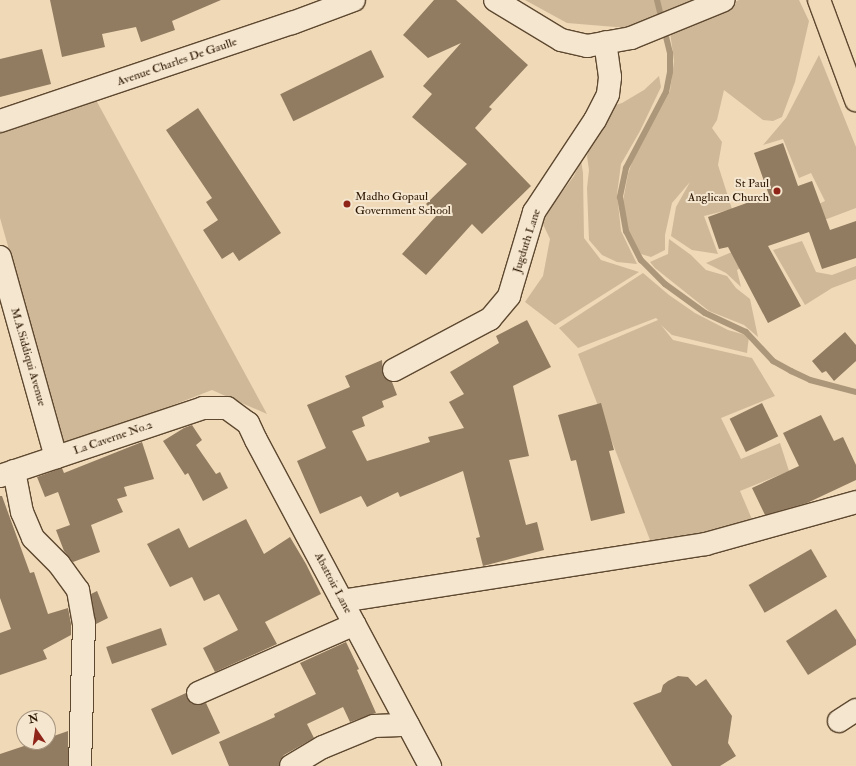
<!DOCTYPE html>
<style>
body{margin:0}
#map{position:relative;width:856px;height:766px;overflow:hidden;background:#efd9b7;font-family:"IM FELL Double Pica",serif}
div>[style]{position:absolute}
.green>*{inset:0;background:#ceb898}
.stream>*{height:6px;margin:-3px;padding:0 3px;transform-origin:3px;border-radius:3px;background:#ad977a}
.building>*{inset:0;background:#927c61;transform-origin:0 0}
.roads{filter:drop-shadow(1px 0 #5e4830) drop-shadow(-1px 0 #5e4830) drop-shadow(0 1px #5e4830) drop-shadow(0 -1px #5e4830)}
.minor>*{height:22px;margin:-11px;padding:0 11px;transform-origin:11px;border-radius:11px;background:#f5e6d0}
.major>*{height:22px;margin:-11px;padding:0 11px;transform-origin:11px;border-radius:11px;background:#efd9b7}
.dots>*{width:11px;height:11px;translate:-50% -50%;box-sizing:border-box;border:2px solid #f5e6d0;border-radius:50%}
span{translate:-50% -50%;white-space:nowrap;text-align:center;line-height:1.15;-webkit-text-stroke:4px #f5e6d0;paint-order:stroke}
.street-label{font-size:12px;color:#2d1703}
.poi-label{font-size:12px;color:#2d1703}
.right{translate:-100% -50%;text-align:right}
.left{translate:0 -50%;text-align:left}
.north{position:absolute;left:16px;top:710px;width:40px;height:40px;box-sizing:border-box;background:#f5e6d0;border:1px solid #a5937e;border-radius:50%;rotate:347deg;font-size:11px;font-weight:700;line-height:16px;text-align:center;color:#2d1703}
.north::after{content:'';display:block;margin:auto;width:14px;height:18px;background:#8f2418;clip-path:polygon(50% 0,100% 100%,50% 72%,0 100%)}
</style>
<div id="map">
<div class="green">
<div style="clip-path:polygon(525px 0,693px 0,652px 30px,567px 23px)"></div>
<div style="clip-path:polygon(739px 0,799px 0,809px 21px,795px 82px,782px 117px,773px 121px,763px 120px,724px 90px,717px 120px,712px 128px,722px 142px,718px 165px,732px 209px,704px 216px,718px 254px,692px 250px,671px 236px,676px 207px,690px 182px,672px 203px,665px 235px,665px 250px,651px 257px,641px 254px,628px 231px,623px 201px,628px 174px,632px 162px,670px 91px,674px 61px,670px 32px)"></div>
<div style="clip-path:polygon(819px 55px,856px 147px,856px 208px,811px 225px,806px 210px,825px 201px,811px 173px,799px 178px,783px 139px,763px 145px,786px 118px)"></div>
<div style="clip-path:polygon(659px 76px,661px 87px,640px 131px,621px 164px,617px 194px,621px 231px,637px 264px,617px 262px,602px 255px,589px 240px,587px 188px,589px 170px,587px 156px,592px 140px,609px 107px,622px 103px,644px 90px)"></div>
<div style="clip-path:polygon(96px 100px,267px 414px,212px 390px,65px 447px,0 218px,0 131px)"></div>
<div style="clip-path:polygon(581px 160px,583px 173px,584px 238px,601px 260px,639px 272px,555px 325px,525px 302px,543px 276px,550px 239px,541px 220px,574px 176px)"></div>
<div style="clip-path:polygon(669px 239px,691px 255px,706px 270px,727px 276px,736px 288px,750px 299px,758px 337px,744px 325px,709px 311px,655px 268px,650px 262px,668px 254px)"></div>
<div style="clip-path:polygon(802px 241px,816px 272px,832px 275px,856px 266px,856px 279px,832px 288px,805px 305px,773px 250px)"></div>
<div style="clip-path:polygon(753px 243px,761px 255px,737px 270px,741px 287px,726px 273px,706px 263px)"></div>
<div style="clip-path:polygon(643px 273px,669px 295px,695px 313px,728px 330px,749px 336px,747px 353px,672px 335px,661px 325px,673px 340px,752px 358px,775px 396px,721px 418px,741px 459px,780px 443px,789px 471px,740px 491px,754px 524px,652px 545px,578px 354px,658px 320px,656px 318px,578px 348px,559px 328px)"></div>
</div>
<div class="stream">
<div style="left:657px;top:0;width:55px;rotate:76.2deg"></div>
<div style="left:670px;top:53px;width:19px;rotate:90deg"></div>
<div style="left:670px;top:72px;width:20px;rotate:101deg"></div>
<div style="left:666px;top:92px;width:86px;rotate:117.8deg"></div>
<div style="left:626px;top:168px;width:30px;rotate:102deg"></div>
<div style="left:620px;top:197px;width:35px;rotate:80deg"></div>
<div style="left:626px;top:231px;width:33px;rotate:63deg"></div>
<div style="left:641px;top:260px;width:34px;rotate:45deg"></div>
<div style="left:665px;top:284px;width:49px;rotate:35.9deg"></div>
<div style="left:705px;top:313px;width:45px;rotate:24.9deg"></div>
<div style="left:746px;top:332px;width:40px;rotate:47deg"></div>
<div style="left:773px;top:361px;width:21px;rotate:29deg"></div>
<div style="left:791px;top:371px;width:21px;rotate:25deg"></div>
<div style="left:810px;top:380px;width:48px;rotate:14.6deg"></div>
</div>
<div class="building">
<div style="clip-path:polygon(50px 0,221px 0,172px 21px,175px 30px,141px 42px,136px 27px,102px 34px,105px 47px,62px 57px)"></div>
<div style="clip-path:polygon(434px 0,456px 0,528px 65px,489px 107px,492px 109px,475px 128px,531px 186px,482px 234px,472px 224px,426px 275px,402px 254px,437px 215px,426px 204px,467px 164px,412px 117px,432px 94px,423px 86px,461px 43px,428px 58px,403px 35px)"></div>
<div style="clip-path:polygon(42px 49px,51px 84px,0 97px,0 59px)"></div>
<div style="left:371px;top:50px;width:30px;height:101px;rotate:64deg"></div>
<div style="clip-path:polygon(198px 108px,281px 233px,239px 261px,233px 252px,222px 259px,203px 230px,218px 220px,206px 202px,212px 198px,166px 130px)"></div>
<div style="clip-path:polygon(783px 143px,798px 186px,812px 181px,830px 230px,856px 221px,856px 258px,822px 269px,809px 232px,768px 246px,801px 306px,768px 323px,728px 247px,719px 249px,708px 217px,769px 195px,754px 153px)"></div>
<div style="clip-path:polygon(527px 320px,551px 367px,513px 386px,529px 456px,509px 460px,526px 525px,537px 522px,544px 550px,483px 566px,476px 538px,480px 537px,463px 471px,400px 497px,398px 492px,367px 507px,361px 496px,320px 514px,297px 461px,326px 448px,307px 405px,350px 387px,345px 376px,382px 360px,383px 376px,387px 380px,392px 382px,397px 395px,382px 401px,384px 407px,362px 417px,365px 426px,352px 431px,367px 461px,430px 442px,428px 437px,464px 428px,449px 402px,464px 394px,450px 372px,499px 343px,496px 336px)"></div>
<div style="clip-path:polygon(845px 332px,856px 345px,856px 361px,834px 381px,826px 371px,822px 373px,812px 361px)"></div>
<div style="clip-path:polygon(601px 403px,614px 450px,609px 451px,625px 513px,591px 521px,576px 460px,571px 461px,558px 415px)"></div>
<div style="left:762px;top:403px;width:37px;height:36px;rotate:64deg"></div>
<div style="clip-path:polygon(821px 415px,834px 441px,843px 437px,856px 465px,856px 480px,807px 503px,765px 515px,752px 488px,799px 466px,783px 433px)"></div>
<div style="clip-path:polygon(192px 425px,202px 440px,196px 445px,216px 474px,220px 472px,228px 488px,203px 501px,188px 473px,185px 475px,163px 441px,184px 428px)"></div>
<div style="clip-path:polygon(142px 442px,154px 479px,124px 487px,127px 496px,117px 499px,123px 512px,91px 525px,100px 552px,73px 562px,64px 551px,56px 530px,70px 525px,58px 492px,45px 497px,37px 477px,62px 468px,64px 473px)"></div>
<div style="clip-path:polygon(0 496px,2px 496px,30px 573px,34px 572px,48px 614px,68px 608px,71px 624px,71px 635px,43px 650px,47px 659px,0 675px,0 633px,11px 629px,0 598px)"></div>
<div style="clip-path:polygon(246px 519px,264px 554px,290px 537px,306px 564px,321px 594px,265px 622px,277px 644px,215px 672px,203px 648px,238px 630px,219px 594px,204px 601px,192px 577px,170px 587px,147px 544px,179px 528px,189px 548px)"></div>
<div style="left:811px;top:549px;width:32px;height:72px;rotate:60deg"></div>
<div style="clip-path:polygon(97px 591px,108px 618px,96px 624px,91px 594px)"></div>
<div style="clip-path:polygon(836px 609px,856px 640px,856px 645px,808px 675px,786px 641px)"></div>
<div style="left:161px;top:628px;width:18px;height:58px;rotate:71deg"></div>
<div style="clip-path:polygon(346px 642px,359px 669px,357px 670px,376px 713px,350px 722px,343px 707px,307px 724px,314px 738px,284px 755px,280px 760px,279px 766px,229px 766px,219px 742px,275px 717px,274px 714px,316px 694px,300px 663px)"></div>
<div style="clip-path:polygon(678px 676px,688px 677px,696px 686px,706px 679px,732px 716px,728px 743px,736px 756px,720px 766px,672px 766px,633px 703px,661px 692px,663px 685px,668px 681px)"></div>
<div style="clip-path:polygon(186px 693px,187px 698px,191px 703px,197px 705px,206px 703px,220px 733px,172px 755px,151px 709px)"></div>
<div style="clip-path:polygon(68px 731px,68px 766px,0 766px,0 754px,36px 742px,48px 742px,48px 738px)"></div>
</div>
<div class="roads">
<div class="minor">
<div style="left:495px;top:0;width:77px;rotate:31.2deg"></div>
<div style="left:561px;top:40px;width:27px;rotate:13deg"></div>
<div style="left:587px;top:46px;width:45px;rotate:-10.3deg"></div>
<div style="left:631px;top:38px;width:100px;rotate:-22.2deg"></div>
<div style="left:0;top:121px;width:308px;rotate:-18.6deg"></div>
<div style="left:292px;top:23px;width:66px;rotate:-20.4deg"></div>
<div style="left:0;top:257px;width:208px;rotate:74.4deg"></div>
<div style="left:394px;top:370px;width:109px;rotate:-28deg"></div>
<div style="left:490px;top:319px;width:30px;rotate:-50deg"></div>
<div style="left:509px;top:296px;width:88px;rotate:-73.4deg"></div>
<div style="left:534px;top:212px;width:110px;rotate:-56.5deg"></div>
<div style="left:595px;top:120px;width:29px;rotate:-63deg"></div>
<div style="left:608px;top:94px;width:17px;rotate:-83deg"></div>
<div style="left:610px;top:77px;width:35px;rotate:-98deg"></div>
<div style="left:14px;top:471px;width:42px;rotate:79deg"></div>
<div style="left:22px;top:512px;width:28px;rotate:67deg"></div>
<div style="left:33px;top:538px;width:37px;rotate:45deg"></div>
<div style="left:59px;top:564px;width:32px;rotate:54deg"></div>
<div style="left:78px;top:590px;width:34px;rotate:80deg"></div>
<div style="left:84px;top:623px;width:143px;rotate:91.6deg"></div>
<div style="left:0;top:476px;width:214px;rotate:-18.5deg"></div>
<div style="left:203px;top:408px;width:24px"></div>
<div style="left:227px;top:408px;width:26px;rotate:36deg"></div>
<div style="left:248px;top:423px;width:19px;rotate:65deg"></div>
<div style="left:256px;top:440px;width:370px;rotate:61.9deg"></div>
<div style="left:342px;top:601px;width:368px;rotate:-8.9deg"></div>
<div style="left:706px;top:544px;width:156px;rotate:-15.6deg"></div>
<div style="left:198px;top:693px;width:171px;rotate:-23.7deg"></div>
<div style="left:839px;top:721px;width:20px;rotate:-33deg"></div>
<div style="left:291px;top:766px;width:37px;rotate:-31deg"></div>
<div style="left:323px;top:747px;width:55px;rotate:-22.4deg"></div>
<div style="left:374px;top:726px;width:34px;rotate:-2deg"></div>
</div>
<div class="major">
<div style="left:819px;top:0;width:107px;rotate:69.7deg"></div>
</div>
</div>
<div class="dots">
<div style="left:777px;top:191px;background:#8f2418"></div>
<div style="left:347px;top:204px;background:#8f2418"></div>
</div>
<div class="street-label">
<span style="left:177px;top:62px;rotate:-19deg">Avenue Charles De Gaulle</span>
<span style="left:527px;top:241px;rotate:-72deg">Jugduth Lane</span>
<span style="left:28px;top:357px;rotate:74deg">M.A.Siddiqui Avenue</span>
<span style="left:113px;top:438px;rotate:-19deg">La Caverne No.2</span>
<span style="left:333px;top:583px;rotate:62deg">Abattoir Lane</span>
</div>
<div class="poi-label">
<span class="right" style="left:769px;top:191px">St Paul<br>Anglican Church</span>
<span class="left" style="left:355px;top:204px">Madho Gopaul<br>Government School</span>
</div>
<div class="north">N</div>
</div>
